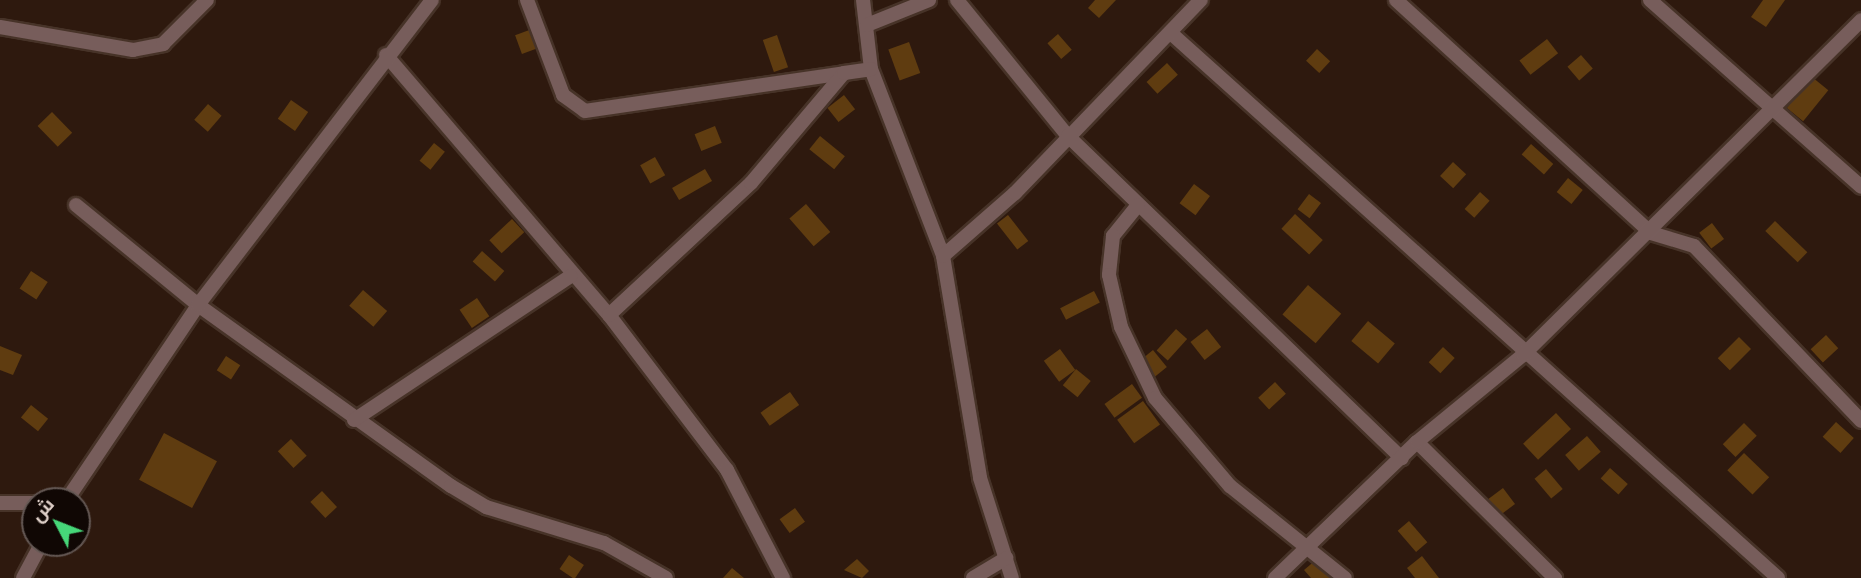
<!DOCTYPE html>
<meta charset="utf-8">
<style>
body{margin:0}
#map{position:relative;width:1861px;height:578px;overflow:hidden;background:#2e190e;font-family:Raleway,Cairo,sans-serif}
div>[style]{position:absolute}
.building>*{inset:0;background:#5f3c10;transform-origin:0 0}
.roads{filter:drop-shadow(2px 0 #473328) drop-shadow(-2px 0 #473328) drop-shadow(0 2px #473328) drop-shadow(0 -2px #473328)}
.street>*{height:14px;margin:-7px;padding:0 7px;transform-origin:7px;border-radius:7px;background:#775d5b}
span{translate:-50% -50%;white-space:nowrap;text-align:center;line-height:1.15;-webkit-text-stroke:6px #100704;paint-order:stroke}
.north{position:absolute;left:21px;top:487px;width:70px;height:70px;box-sizing:border-box;background:#100704;border:2px solid #635753;border-radius:50%;rotate:312deg;font-size:19px;font-weight:700;line-height:28px;text-align:center;color:#dfd0c9}
.north::after{content:'';display:block;margin:auto;width:24px;height:32px;background:#46d779;clip-path:polygon(50% 0,100% 100%,50% 72%,0 100%)}
</style>
<div id="map">
<div class="building">
<div style="clip-path:polygon(1095px 0,1116px 0,1099px 18px,1088px 8px)"></div>
<div style="clip-path:polygon(1763px 0,1785px 0,1766px 27px,1751px 17px)"></div>
<div style="left:532px;top:29px;width:20px;height:18px;rotate:70deg"></div>
<div style="left:1058px;top:34px;width:21px;height:14px;rotate:49deg"></div>
<div style="left:777px;top:35px;width:34px;height:15px;rotate:71deg"></div>
<div style="left:1547px;top:39px;width:18px;height:35px;rotate:52deg"></div>
<div style="left:909px;top:42px;width:33px;height:22px;rotate:70deg"></div>
<div style="left:1317px;top:49px;width:18px;height:16px;rotate:43deg"></div>
<div style="left:1581px;top:55px;width:18px;height:18px;rotate:49deg"></div>
<div style="left:1167px;top:63px;width:16px;height:28px;rotate:47deg"></div>
<div style="left:1812px;top:77px;width:21px;height:40px;rotate:39deg"></div>
<div style="left:844px;top:95px;width:18px;height:21px;rotate:52deg"></div>
<div style="left:291px;top:100px;width:21px;height:23px;rotate:35deg"></div>
<div style="left:208px;top:104px;width:18px;height:21px;rotate:41deg"></div>
<div style="left:52px;top:112px;width:29px;height:20px;rotate:46deg"></div>
<div style="left:715px;top:126px;width:18px;height:22px;rotate:68deg"></div>
<div style="left:820px;top:136px;width:32px;height:17px;rotate:39deg"></div>
<div style="left:434px;top:143px;width:14px;height:23px;rotate:39deg"></div>
<div style="left:1531px;top:144px;width:30px;height:14px;rotate:42deg"></div>
<div style="left:655px;top:157px;width:21px;height:17px;rotate:61deg"></div>
<div style="left:1453px;top:162px;width:18px;height:19px;rotate:43deg"></div>
<div style="left:705px;top:169px;width:14px;height:38px;rotate:60deg"></div>
<div style="left:1568px;top:178px;width:19px;height:18px;rotate:39deg"></div>
<div style="left:1194px;top:184px;width:20px;height:24px;rotate:37deg"></div>
<div style="left:1480px;top:192px;width:13px;height:23px;rotate:42deg"></div>
<div style="left:1309px;top:194px;width:15px;height:19px;rotate:37deg"></div>
<div style="left:806px;top:204px;width:37px;height:22px;rotate:49deg"></div>
<div style="left:1295px;top:214px;width:38px;height:20px;rotate:43deg"></div>
<div style="left:1008px;top:215px;width:33px;height:14px;rotate:52deg"></div>
<div style="left:512px;top:219px;width:18px;height:31px;rotate:47deg"></div>
<div style="left:1775px;top:221px;width:45px;height:14px;rotate:44deg"></div>
<div style="left:1712px;top:223px;width:20px;height:16px;rotate:53deg"></div>
<div style="left:482px;top:251px;width:30px;height:14px;rotate:42deg"></div>
<div style="left:31px;top:271px;width:20px;height:21px;rotate:33deg"></div>
<div style="left:1308px;top:285px;width:44px;height:39px;rotate:41deg"></div>
<div style="left:363px;top:290px;width:32px;height:21px;rotate:41deg"></div>
<div style="left:1094px;top:291px;width:13px;height:38px;rotate:63deg"></div>
<div style="left:477px;top:298px;width:22px;height:21px;rotate:56deg"></div>
<div style="left:1368px;top:321px;width:35px;height:26px;rotate:40deg"></div>
<div style="left:1176px;top:329px;width:15px;height:29px;rotate:42deg"></div>
<div style="left:1207px;top:329px;width:23px;height:21px;rotate:52deg"></div>
<div style="left:1826px;top:335px;width:18px;height:21px;rotate:47deg"></div>
<div style="left:1739px;top:337px;width:17px;height:30px;rotate:45deg"></div>
<div style="clip-path:polygon(0 346px,22px 355px,13px 375px,0 370px)"></div>
<div style="left:1443px;top:347px;width:16px;height:21px;rotate:43deg"></div>
<div style="left:1060px;top:349px;width:26px;height:20px;rotate:54deg"></div>
<div style="left:1153px;top:350px;width:22px;height:15px;rotate:51deg"></div>
<div style="left:226px;top:356px;width:17px;height:17px;rotate:33deg"></div>
<div style="left:1076px;top:369px;width:19px;height:21px;rotate:39deg"></div>
<div style="left:1275px;top:382px;width:16px;height:23px;rotate:47deg"></div>
<div style="left:1132px;top:384px;width:17px;height:34px;rotate:54deg"></div>
<div style="left:790px;top:392px;width:16px;height:36px;rotate:55deg"></div>
<div style="left:1143px;top:401px;width:29px;height:32px;rotate:54deg"></div>
<div style="left:31px;top:405px;width:22px;height:16px;rotate:39deg"></div>
<div style="left:1556px;top:413px;width:22px;height:45px;rotate:47deg"></div>
<div style="left:1836px;top:422px;width:24px;height:20px;rotate:42deg"></div>
<div style="left:1744px;top:423px;width:18px;height:30px;rotate:45deg"></div>
<div style="left:164px;top:433px;width:60px;height:53px;rotate:28deg"></div>
<div style="left:1587px;top:436px;width:21px;height:29px;rotate:49deg"></div>
<div style="left:291px;top:439px;width:23px;height:18px;rotate:47deg"></div>
<div style="left:1744px;top:453px;width:35px;height:24px;rotate:44deg"></div>
<div style="left:1610px;top:468px;width:24px;height:14px;rotate:42deg"></div>
<div style="left:1546px;top:469px;width:26px;height:15px;rotate:50deg"></div>
<div style="left:1503px;top:488px;width:20px;height:20px;rotate:53deg"></div>
<div style="left:322px;top:491px;width:22px;height:16px;rotate:47deg"></div>
<div style="left:795px;top:508px;width:17px;height:19px;rotate:54deg"></div>
<div style="left:1409px;top:521px;width:28px;height:15px;rotate:49deg"></div>
<div style="left:569px;top:555px;width:18px;height:17px;rotate:34deg"></div>
<div style="clip-path:polygon(1422px 556px,1439px 578px,1415px 578px,1407px 568px)"></div>
<div style="clip-path:polygon(857px 559px,869px 571px,862px 578px,844px 570px)"></div>
<div style="clip-path:polygon(1317px 559px,1332px 578px,1311px 578px,1304px 570px)"></div>
<div style="clip-path:polygon(732px 568px,744px 578px,723px 578px)"></div>
</div>
<div class="roads">
<div class="street">
<div style="left:527px;top:0;width:102px;rotate:69.2deg"></div>
<div style="left:563px;top:95px;width:27px;rotate:36deg"></div>
<div style="left:585px;top:111px;width:262px;rotate:-8.3deg"></div>
<div style="left:863px;top:0;width:69px;rotate:83.4deg"></div>
<div style="left:871px;top:69px;width:200px;rotate:68.9deg"></div>
<div style="left:943px;top:256px;width:225px;rotate:80.5deg"></div>
<div style="left:980px;top:478px;width:105px;rotate:72.3deg"></div>
<div style="left:957px;top:0;width:176px;rotate:50.8deg"></div>
<div style="left:1068px;top:136px;width:464px;rotate:44deg"></div>
<div style="left:1396px;top:0;width:345px;rotate:42.4deg"></div>
<div style="left:1651px;top:233px;width:45px;rotate:16.8deg"></div>
<div style="left:1694px;top:246px;width:242px;rotate:46.3deg"></div>
<div style="left:1650px;top:0;width:282px;rotate:41.5deg"></div>
<div style="left:867px;top:25px;width:67px;rotate:-22deg"></div>
<div style="left:0;top:27px;width:135px;rotate:9.8deg"></div>
<div style="left:133px;top:50px;width:31px;rotate:-11deg"></div>
<div style="left:163px;top:44px;width:62px;rotate:-45deg"></div>
<div style="left:1173px;top:35px;width:813px;rotate:41.91deg"></div>
<div style="left:386px;top:55px;width:343px;rotate:49.4deg"></div>
<div style="left:609px;top:315px;width:195px;rotate:52.7deg"></div>
<div style="left:727px;top:470px;width:122px;rotate:62.6deg"></div>
<div style="left:76px;top:205px;width:158px;rotate:39.3deg"></div>
<div style="left:198px;top:305px;width:311px;rotate:35.6deg"></div>
<div style="left:451px;top:486px;width:41px;rotate:31deg"></div>
<div style="left:486px;top:507px;width:123px;rotate:17deg"></div>
<div style="left:604px;top:543px;width:71px;rotate:29.4deg"></div>
<div style="left:1138px;top:205px;width:40px;rotate:129deg"></div>
<div style="left:1113px;top:236px;width:39px;rotate:96deg"></div>
<div style="left:1109px;top:275px;width:53px;rotate:77deg"></div>
<div style="left:1121px;top:327px;width:79px;rotate:64.4deg"></div>
<div style="left:1155px;top:398px;width:116px;rotate:49.6deg"></div>
<div style="left:1230px;top:486px;width:147px;rotate:38.7deg"></div>
<div style="left:943px;top:256px;width:96px;rotate:-41.2deg"></div>
<div style="left:1015px;top:193px;width:268px;rotate:-46.1deg"></div>
<div style="left:609px;top:315px;width:194px;rotate:-42.9deg"></div>
<div style="left:751px;top:183px;width:144px;rotate:-49.8deg"></div>
<div style="left:844px;top:73px;width:27px;rotate:-8deg"></div>
<div style="left:354px;top:420px;width:260px;rotate:-33.6deg"></div>
<div style="left:1417px;top:442px;width:194px;rotate:44.6deg"></div>
<div style="left:66px;top:501px;width:236px;rotate:-56deg"></div>
<div style="left:198px;top:305px;width:384px;rotate:-52.5deg"></div>
<div style="left:0;top:503px;width:35px"></div>
<div style="left:23px;top:578px;width:40px;rotate:-62deg"></div>
<div style="left:973px;top:578px;width:39px;rotate:-31deg"></div>
<div style="left:1275px;top:578px;width:197px;rotate:-43.8deg"></div>
<div style="left:1417px;top:442px;width:137px;rotate:-39.4deg"></div>
<div style="left:1523px;top:355px;width:476px;rotate:-44.7deg"></div>
</div>
</div>
<div class="north">ش</div>
</div>
